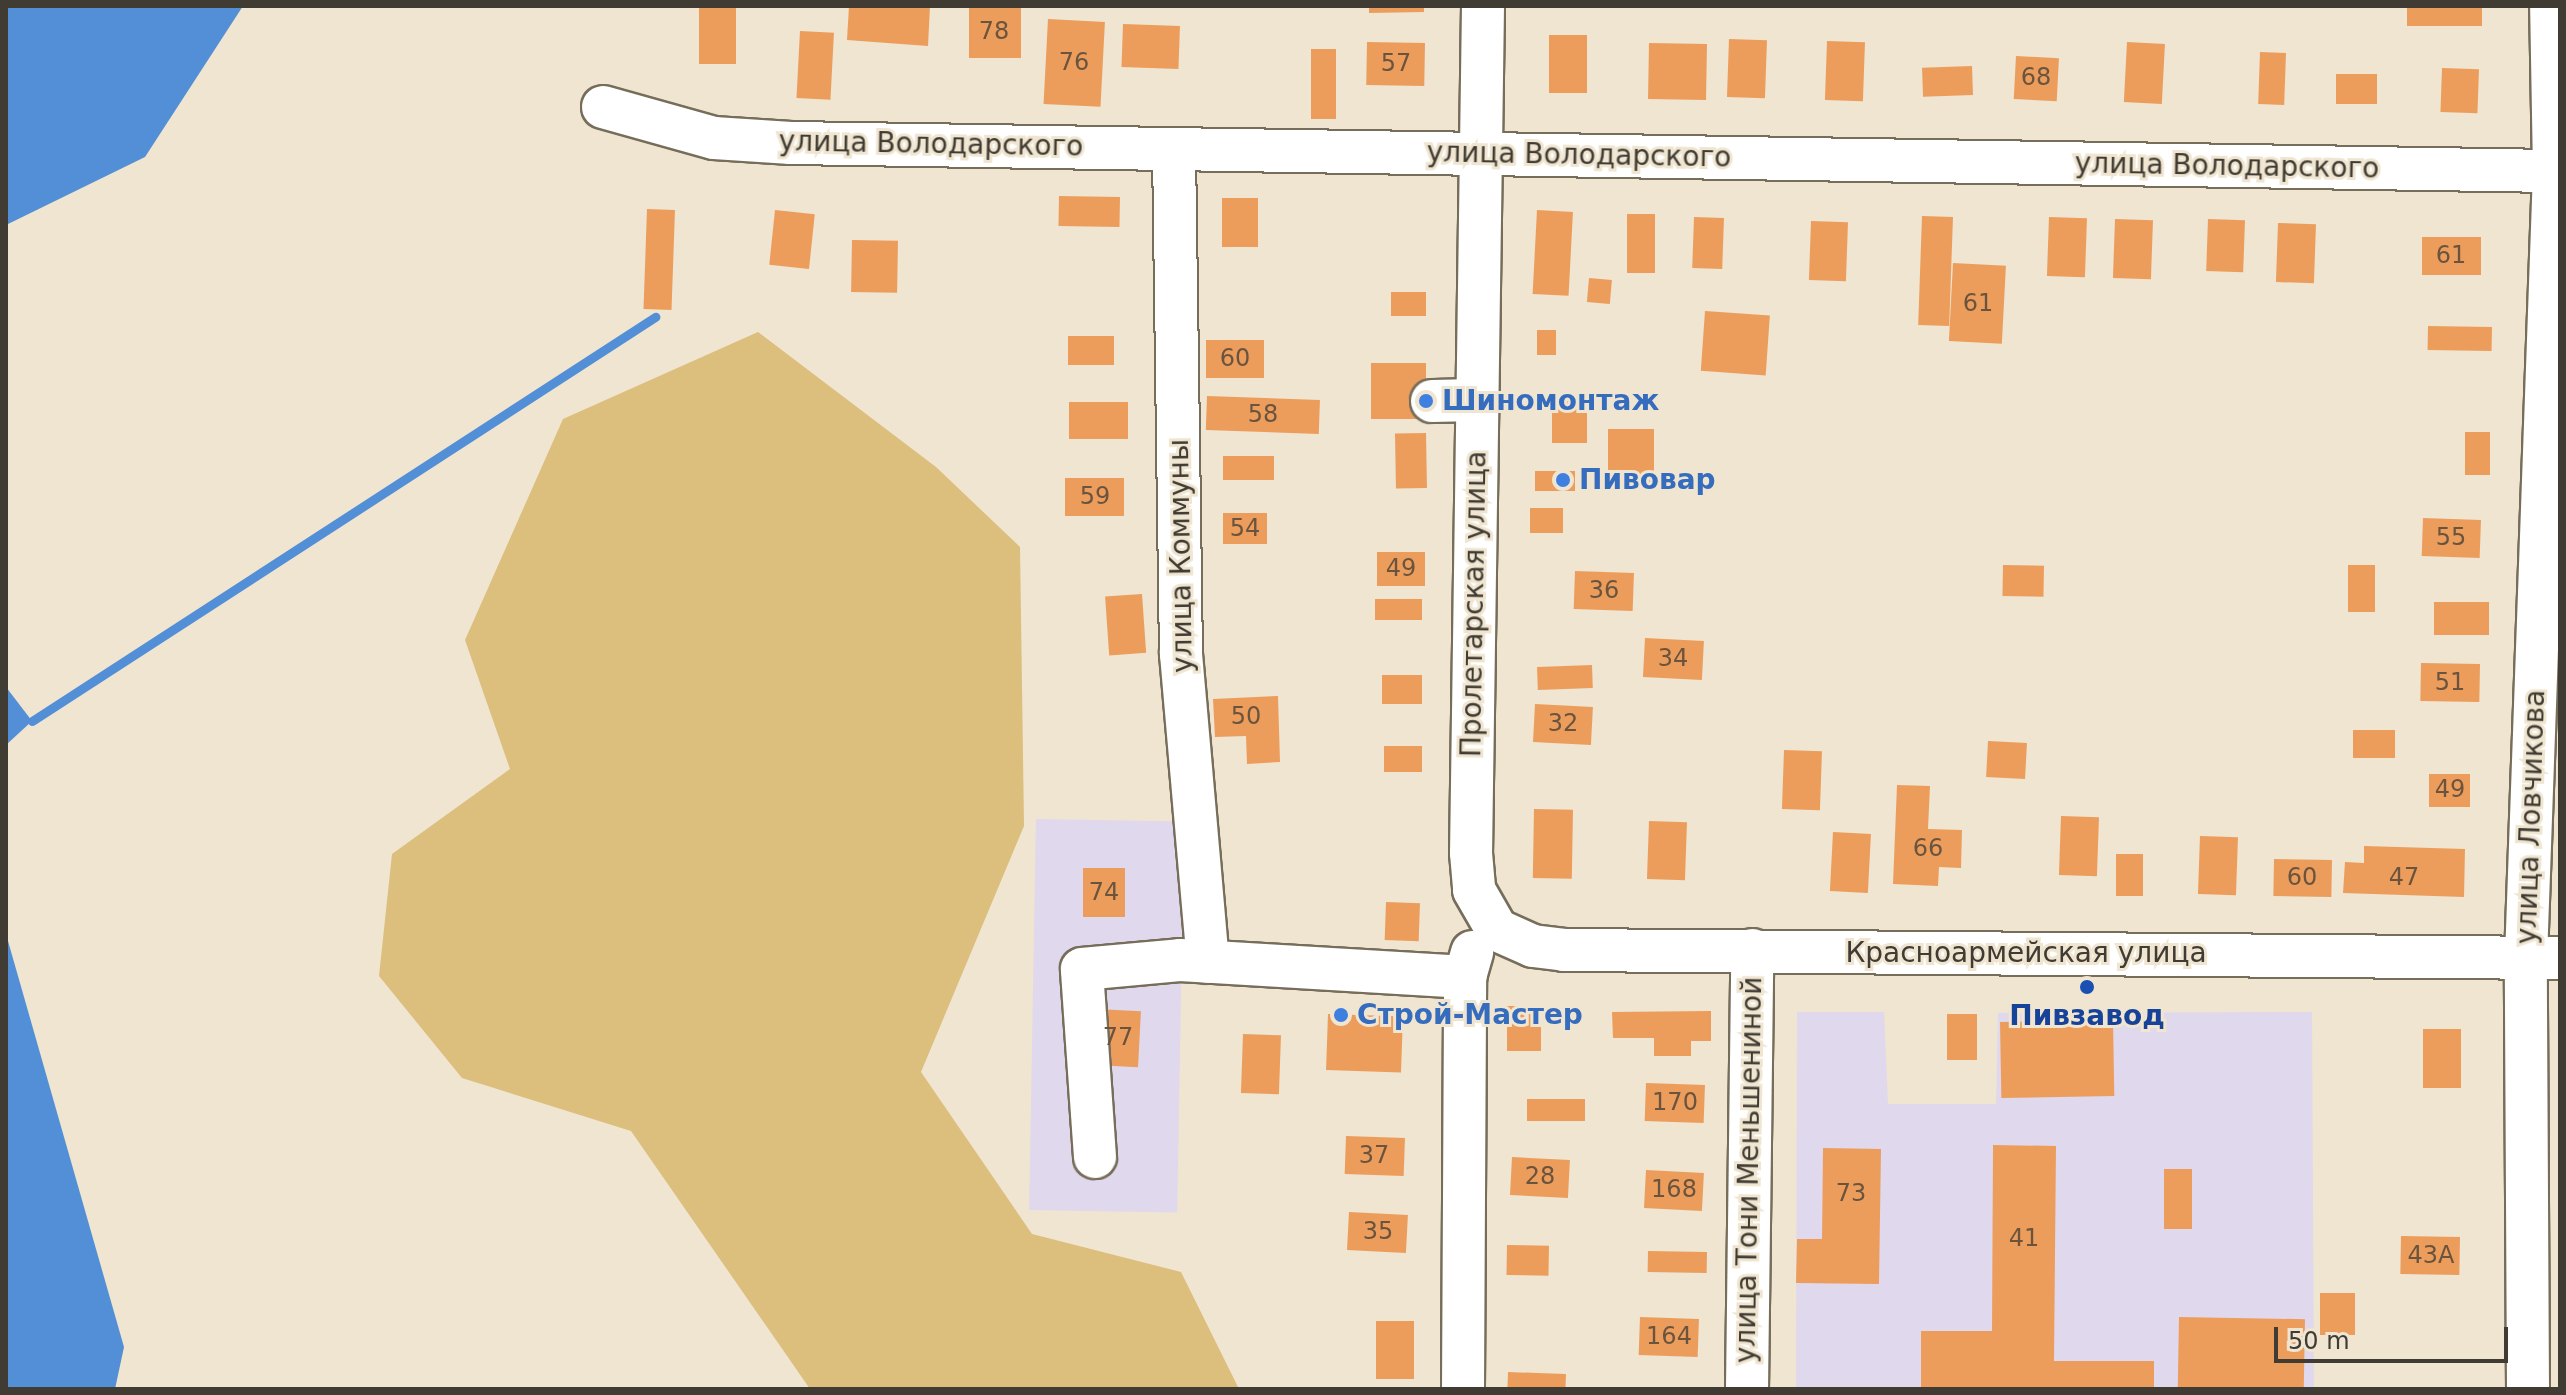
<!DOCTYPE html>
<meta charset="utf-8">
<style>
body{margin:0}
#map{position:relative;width:2566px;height:1395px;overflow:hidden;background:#efe5d0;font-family:"DejaVu Sans",sans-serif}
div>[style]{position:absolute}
.industrial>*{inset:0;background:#e0d8ed;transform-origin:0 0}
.green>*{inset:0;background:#dcbe7d}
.water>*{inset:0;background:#528fd6}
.stream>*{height:9px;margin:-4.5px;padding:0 4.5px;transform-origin:4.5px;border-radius:4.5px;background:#528fd6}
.building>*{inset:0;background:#ec9d5c;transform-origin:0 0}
.roads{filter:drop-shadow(2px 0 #766d5a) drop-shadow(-2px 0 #766d5a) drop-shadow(0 2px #766d5a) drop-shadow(0 -2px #766d5a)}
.minor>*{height:42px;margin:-21px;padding:0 21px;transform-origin:21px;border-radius:21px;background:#fff}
.dots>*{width:22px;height:22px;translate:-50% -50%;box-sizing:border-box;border:4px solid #efe5d0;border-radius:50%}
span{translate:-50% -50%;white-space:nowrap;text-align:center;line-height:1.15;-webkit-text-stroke:6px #efe5d0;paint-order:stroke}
.number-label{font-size:24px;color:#6b543e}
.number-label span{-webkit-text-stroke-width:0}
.street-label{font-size:28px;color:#403c34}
.shop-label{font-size:28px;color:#366cbe;font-weight:700}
.left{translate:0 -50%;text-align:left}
.transit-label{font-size:28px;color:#164399;font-weight:700}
.frame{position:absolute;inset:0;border:8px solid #403c34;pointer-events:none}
.scale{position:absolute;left:2274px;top:1327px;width:234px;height:36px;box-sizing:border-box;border:4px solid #403c34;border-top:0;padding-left:10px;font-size:24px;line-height:28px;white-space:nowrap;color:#403c34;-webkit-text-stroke:6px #efe5d0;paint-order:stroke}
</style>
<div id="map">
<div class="industrial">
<div style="left:1036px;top:819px;width:148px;height:391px;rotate:1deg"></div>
<div style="clip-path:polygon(1797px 1012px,1884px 1012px,1888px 1104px,1996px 1104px,1998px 1013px,2312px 1012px,2314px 1389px,1796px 1389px)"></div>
</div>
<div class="green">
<div style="clip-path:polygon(758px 332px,936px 467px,1020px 547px,1024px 826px,921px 1072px,1032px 1234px,1181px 1272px,1239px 1389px,810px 1389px,631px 1131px,462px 1078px,379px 976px,392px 854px,510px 769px,465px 640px,563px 419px)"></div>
</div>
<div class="water">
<div style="clip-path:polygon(6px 6px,243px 6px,145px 157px,6px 225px)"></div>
<div style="clip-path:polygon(6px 687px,32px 721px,6px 745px)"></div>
<div style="clip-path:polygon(6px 934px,124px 1347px,115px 1389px,6px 1389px)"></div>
</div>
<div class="stream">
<div style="left:32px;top:721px;width:743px;rotate:-32.96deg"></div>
</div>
<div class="building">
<div style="left:699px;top:6px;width:37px;height:58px"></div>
<div style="clip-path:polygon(849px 6px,930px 6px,928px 46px,847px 40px)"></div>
<div style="left:969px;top:6px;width:52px;height:52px"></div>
<div style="clip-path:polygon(1369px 6px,1424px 6px,1424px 12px,1369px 13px)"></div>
<div style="left:2407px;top:6px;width:75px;height:20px"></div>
<div style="left:1048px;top:19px;width:57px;height:85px;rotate:3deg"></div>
<div style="left:1123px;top:24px;width:57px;height:43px;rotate:2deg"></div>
<div style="left:800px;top:31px;width:34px;height:67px;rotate:3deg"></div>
<div style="left:1549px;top:35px;width:38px;height:58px"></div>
<div style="left:1729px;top:39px;width:38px;height:58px;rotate:2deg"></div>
<div style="left:1827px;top:41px;width:38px;height:59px;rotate:2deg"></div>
<div style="left:1367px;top:42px;width:58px;height:43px;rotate:1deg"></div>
<div style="left:2127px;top:42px;width:38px;height:60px;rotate:3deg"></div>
<div style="left:1649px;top:43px;width:58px;height:56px;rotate:1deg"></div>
<div style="left:1311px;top:49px;width:25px;height:70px"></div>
<div style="left:2260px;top:52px;width:26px;height:52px;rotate:2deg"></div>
<div style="left:2016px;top:56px;width:43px;height:43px;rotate:3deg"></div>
<div style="left:1972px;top:66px;width:29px;height:50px;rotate:88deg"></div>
<div style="left:2442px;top:68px;width:37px;height:44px;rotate:2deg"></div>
<div style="left:2336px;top:74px;width:41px;height:30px"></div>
<div style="left:1059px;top:196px;width:61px;height:30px;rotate:1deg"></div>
<div style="left:1222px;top:198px;width:36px;height:49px"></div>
<div style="left:647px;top:209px;width:28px;height:100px;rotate:2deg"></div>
<div style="left:775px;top:210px;width:40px;height:55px;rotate:6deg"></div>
<div style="left:1537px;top:210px;width:36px;height:84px;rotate:3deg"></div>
<div style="left:1627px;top:214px;width:28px;height:59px"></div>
<div style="left:1922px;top:216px;width:31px;height:109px;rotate:2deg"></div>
<div style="left:1694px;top:217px;width:30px;height:51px;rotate:2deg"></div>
<div style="left:2049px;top:217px;width:38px;height:59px;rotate:2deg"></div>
<div style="left:2115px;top:219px;width:38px;height:59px;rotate:2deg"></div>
<div style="left:2208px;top:219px;width:37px;height:52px;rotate:2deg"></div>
<div style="left:1811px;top:221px;width:37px;height:59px;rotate:2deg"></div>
<div style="left:2278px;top:223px;width:38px;height:59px;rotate:2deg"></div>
<div style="left:2481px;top:237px;width:38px;height:59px;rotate:90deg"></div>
<div style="left:852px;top:240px;width:46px;height:52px;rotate:1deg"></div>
<div style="left:1953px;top:263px;width:53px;height:78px;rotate:3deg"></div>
<div style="left:1589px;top:278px;width:23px;height:24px;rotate:5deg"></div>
<div style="left:1426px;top:292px;width:24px;height:35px;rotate:90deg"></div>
<div style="left:1705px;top:311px;width:65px;height:60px;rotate:4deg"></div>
<div style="left:2428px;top:326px;width:64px;height:24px;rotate:1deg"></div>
<div style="left:1537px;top:330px;width:19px;height:25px"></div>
<div style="left:1068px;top:336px;width:46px;height:29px"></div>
<div style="left:1206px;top:340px;width:58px;height:38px"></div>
<div style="left:1371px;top:363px;width:55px;height:56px"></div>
<div style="left:1207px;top:396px;width:113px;height:34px;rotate:2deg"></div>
<div style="left:1552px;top:401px;width:35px;height:42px"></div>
<div style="left:1069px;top:402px;width:59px;height:37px"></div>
<div style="left:1608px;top:429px;width:46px;height:54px"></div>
<div style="left:2465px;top:432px;width:25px;height:43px"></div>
<div style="left:1426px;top:433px;width:55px;height:31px;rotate:89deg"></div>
<div style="left:1274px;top:456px;width:24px;height:51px;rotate:90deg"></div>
<div style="left:1575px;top:471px;width:20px;height:40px;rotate:90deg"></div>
<div style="left:1065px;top:478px;width:59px;height:38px"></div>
<div style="left:1563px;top:508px;width:25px;height:33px;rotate:90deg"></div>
<div style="left:1223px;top:513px;width:44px;height:31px"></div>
<div style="left:2423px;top:518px;width:58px;height:38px;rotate:2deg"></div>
<div style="left:1377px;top:552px;width:48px;height:34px"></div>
<div style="left:2003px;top:565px;width:41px;height:31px;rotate:1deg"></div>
<div style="left:2348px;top:565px;width:27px;height:47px"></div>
<div style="left:1575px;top:571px;width:59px;height:38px;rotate:2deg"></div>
<div style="left:1142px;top:594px;width:59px;height:37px;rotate:86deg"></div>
<div style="left:1375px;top:599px;width:47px;height:21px"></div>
<div style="left:2434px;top:602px;width:55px;height:33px"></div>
<div style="left:1645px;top:638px;width:59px;height:39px;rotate:3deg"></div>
<div style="left:2421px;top:663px;width:59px;height:38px;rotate:1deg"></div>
<div style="left:1592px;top:665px;width:23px;height:55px;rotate:88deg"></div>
<div style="left:1382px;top:675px;width:40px;height:29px"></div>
<div style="clip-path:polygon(1278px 696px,1280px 762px,1247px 764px,1246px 736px,1215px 737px,1213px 699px)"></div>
<div style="left:1535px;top:704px;width:58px;height:38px;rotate:3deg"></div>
<div style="left:2353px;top:730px;width:42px;height:28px"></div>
<div style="left:1988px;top:741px;width:39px;height:36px;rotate:3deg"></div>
<div style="left:1384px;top:746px;width:38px;height:26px"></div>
<div style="left:1784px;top:750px;width:38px;height:59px;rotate:2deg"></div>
<div style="left:2429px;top:774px;width:41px;height:33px"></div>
<div style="clip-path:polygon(1897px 785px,1930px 786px,1928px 829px,1962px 830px,1961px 868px,1939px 867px,1938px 886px,1893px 884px)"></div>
<div style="left:1534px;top:809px;width:39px;height:69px;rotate:1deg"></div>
<div style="left:2061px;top:816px;width:38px;height:59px;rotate:2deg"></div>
<div style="left:1649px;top:821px;width:38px;height:58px;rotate:2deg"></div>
<div style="left:1833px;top:832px;width:38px;height:59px;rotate:3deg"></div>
<div style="left:2200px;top:836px;width:38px;height:58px;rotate:2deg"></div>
<div style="clip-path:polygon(2364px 846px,2465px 849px,2464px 897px,2343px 893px,2345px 862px,2364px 863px)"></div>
<div style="left:2116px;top:854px;width:27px;height:42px"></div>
<div style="left:2274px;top:859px;width:58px;height:37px;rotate:1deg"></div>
<div style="left:1083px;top:868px;width:42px;height:49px"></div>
<div style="left:1386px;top:902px;width:34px;height:38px;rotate:2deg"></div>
<div style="left:1541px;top:1006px;width:45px;height:34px;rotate:90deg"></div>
<div style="left:1097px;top:1009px;width:44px;height:56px;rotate:3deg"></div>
<div style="clip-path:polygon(1711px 1011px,1711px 1041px,1691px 1041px,1691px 1056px,1654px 1056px,1654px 1038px,1613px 1038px,1612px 1012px)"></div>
<div style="left:1328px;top:1014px;width:75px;height:56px;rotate:2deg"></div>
<div style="left:1947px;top:1014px;width:30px;height:46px"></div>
<div style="left:2113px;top:1020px;width:76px;height:113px;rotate:89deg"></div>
<div style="left:2423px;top:1029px;width:38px;height:59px"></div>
<div style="left:1243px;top:1034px;width:38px;height:59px;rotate:2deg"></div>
<div style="left:1646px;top:1083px;width:59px;height:38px;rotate:2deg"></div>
<div style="left:1527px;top:1099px;width:58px;height:22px"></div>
<div style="left:1346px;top:1136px;width:59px;height:38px;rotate:2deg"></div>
<div style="clip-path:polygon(1993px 1145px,2056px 1146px,2054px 1361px,2154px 1361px,2154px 1389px,1921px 1389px,1921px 1331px,1992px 1331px)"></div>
<div style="clip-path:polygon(1823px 1148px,1881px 1149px,1879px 1284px,1796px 1283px,1797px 1239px,1822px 1239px)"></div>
<div style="left:1512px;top:1157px;width:58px;height:38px;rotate:3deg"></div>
<div style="left:2164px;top:1169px;width:28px;height:60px"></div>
<div style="left:1646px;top:1170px;width:58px;height:38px;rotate:3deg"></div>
<div style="left:1349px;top:1212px;width:59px;height:38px;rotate:3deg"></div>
<div style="left:2401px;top:1236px;width:59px;height:38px;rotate:1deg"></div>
<div style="left:1507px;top:1245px;width:42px;height:30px;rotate:1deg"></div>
<div style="left:1648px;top:1251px;width:59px;height:21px;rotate:1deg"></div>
<div style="left:2320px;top:1293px;width:35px;height:42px"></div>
<div style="left:1640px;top:1317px;width:59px;height:38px;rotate:2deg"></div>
<div style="left:2179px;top:1317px;width:126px;height:72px;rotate:1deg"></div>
<div style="left:1376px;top:1321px;width:38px;height:58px"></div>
<div style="left:1508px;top:1372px;width:58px;height:17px;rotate:2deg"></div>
</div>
<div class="roads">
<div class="minor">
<div style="left:1483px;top:6px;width:847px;rotate:90.81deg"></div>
<div style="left:1471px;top:853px;width:37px;rotate:85deg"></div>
<div style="left:1474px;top:890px;width:46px;rotate:60.1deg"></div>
<div style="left:1497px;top:930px;width:39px;rotate:24deg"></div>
<div style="left:1533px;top:946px;width:31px;rotate:7deg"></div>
<div style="left:1564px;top:950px;width:996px;rotate:0.46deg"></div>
<div style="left:603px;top:107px;width:115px;rotate:15.6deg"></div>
<div style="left:714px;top:138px;width:77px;rotate:3.7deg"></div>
<div style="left:791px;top:143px;width:1769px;rotate:0.91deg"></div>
<div style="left:1174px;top:149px;width:505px;rotate:89.21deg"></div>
<div style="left:1181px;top:654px;width:309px;rotate:85deg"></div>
<div style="left:1432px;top:401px;width:44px;rotate:-1.3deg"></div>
<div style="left:1095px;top:1157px;width:188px;rotate:-94deg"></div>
<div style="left:1082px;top:969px;width:98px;rotate:-5.2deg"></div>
<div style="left:1180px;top:960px;width:286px;rotate:3.4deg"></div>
<div style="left:1463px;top:1389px;width:412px;rotate:-89.7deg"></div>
<div style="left:1465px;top:977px;width:26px;rotate:-74deg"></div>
<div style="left:1747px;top:1389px;width:439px;rotate:-89.3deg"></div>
<div style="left:2528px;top:1389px;width:431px;rotate:-90.3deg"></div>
<div style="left:2526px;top:958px;width:787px;rotate:-87.96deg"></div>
<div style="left:2554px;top:171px;width:165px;rotate:-91deg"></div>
</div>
</div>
<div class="dots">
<div style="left:1426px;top:401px;background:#3f7fe0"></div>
<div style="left:1563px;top:480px;background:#3f7fe0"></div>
<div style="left:2087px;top:987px;background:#1a4fb4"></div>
<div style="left:1341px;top:1015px;background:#3f7fe0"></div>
</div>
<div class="number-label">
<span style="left:994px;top:32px">78</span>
<span style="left:1074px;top:63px">76</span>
<span style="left:1396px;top:64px">57</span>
<span style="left:2036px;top:78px">68</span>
<span style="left:2451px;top:256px">61</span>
<span style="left:1978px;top:304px">61</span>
<span style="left:1235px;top:359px">60</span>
<span style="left:1263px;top:415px">58</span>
<span style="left:1095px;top:497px">59</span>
<span style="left:1245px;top:529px">54</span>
<span style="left:2451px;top:538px">55</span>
<span style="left:1401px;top:569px">49</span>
<span style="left:1604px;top:591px">36</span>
<span style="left:1673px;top:659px">34</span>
<span style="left:2450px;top:683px">51</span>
<span style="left:1246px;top:717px">50</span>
<span style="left:1563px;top:724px">32</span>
<span style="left:2450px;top:790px">49</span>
<span style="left:1928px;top:849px">66</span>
<span style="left:2302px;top:878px">60</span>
<span style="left:2404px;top:878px">47</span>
<span style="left:1104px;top:893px">74</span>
<span style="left:1118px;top:1038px">77</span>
<span style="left:1675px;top:1103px">170</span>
<span style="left:1374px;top:1156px">37</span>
<span style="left:1540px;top:1177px">28</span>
<span style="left:1674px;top:1190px">168</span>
<span style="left:1851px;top:1194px">73</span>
<span style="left:1378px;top:1232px">35</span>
<span style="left:2024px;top:1239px">41</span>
<span style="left:2431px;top:1256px">43А</span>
<span style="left:1669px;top:1337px">164</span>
</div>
<div class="street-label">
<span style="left:931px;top:144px;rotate:1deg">улица Володарского</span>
<span style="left:1579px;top:155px;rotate:1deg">улица Володарского</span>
<span style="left:2227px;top:166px;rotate:1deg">улица Володарского</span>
<span style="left:1181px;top:556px;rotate:-91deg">улица Коммуны</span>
<span style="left:1474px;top:604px;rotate:-89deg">Пролетарская улица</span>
<span style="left:2531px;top:817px;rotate:-88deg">улица Ловчикова</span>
<span style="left:2026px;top:953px">Красноармейская улица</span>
<span style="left:1749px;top:1170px;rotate:-89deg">улица Тони Меньшениной</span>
</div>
<div class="shop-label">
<span class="left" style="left:1442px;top:401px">Шиномонтаж</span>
<span class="left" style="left:1579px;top:480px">Пивовар</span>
<span class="left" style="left:1357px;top:1015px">Строй-Мастер</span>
</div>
<div class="transit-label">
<span style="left:2087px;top:1016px">Пивзавод</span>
</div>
<div class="frame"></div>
<div class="scale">50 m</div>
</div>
